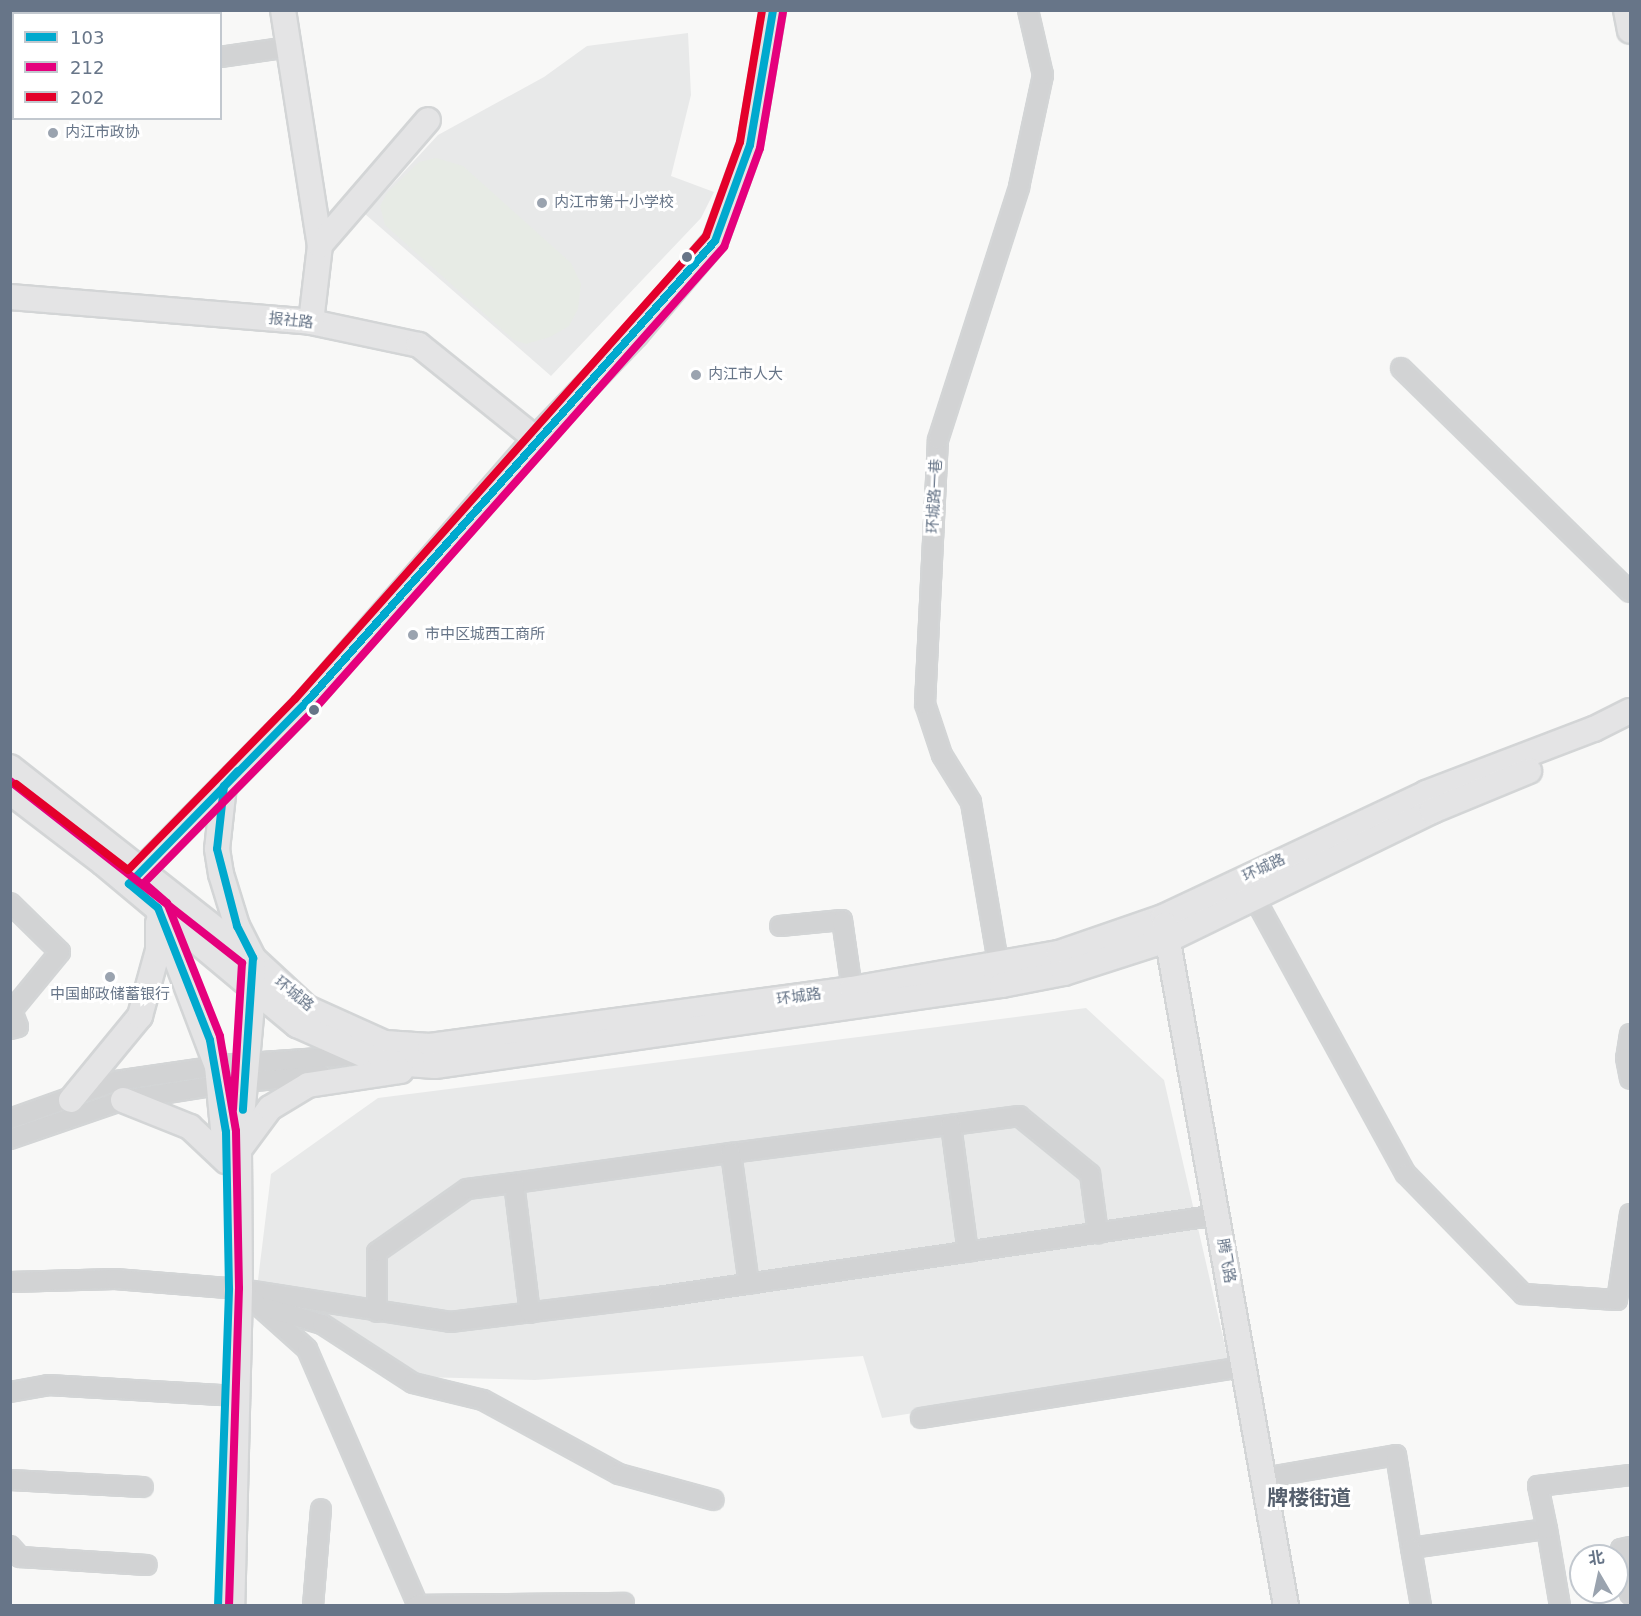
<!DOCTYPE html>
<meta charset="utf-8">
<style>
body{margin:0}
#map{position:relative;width:1641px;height:1616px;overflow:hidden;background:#f8f8f7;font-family:"DejaVu Sans","Noto Sans SC",sans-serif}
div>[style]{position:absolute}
.built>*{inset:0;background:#e8e9e9}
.green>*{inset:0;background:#e7ebe5}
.roads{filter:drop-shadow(2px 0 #d3d5d6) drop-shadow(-2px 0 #d3d5d6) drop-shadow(0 2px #d3d5d6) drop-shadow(0 -2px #d3d5d6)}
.street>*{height:18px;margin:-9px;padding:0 9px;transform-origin:9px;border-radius:9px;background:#d2d3d4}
.secondary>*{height:24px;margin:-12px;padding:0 12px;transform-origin:12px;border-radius:12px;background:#e4e4e5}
.bus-1>*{height:8px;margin:-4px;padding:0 4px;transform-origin:4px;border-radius:4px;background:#00a9ce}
.bus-2>*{height:8px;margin:-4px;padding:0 4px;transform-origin:4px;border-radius:4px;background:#e5007d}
.bus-3>*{height:8px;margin:-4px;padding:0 4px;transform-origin:4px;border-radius:4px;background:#e4002b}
.dots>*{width:16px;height:16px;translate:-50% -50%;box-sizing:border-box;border:3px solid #fff;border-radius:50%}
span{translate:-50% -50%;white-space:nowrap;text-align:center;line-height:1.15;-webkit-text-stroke:6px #fff;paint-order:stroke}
.poi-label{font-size:15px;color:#677588}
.left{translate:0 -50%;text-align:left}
.street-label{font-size:15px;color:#677588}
.district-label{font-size:21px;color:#555f6d;font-weight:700}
.frame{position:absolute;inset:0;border:12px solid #677588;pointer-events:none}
.legend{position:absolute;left:12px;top:12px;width:210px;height:108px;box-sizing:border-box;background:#fff;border:2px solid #c2c8cf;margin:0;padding:8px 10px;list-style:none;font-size:18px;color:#677588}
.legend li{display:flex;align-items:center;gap:12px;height:30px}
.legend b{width:30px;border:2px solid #c2c8cf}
.north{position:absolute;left:1569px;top:1544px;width:60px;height:60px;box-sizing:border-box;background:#fff;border:2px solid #c2c8cf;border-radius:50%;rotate:351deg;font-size:16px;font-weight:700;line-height:24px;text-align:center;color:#677588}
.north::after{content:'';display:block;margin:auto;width:21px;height:27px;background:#9aa3af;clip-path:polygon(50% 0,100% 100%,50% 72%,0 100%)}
</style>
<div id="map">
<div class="built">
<div style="clip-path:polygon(688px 33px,691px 95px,671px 176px,714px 192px,701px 218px,551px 376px,365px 214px,438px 135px,544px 77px,587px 46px)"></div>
<div style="clip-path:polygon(1086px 1008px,1164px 1080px,1229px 1363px,882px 1418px,863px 1356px,535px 1380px,420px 1377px,258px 1280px,271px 1174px,378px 1098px)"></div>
</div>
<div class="green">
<div style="clip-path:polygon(436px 158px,463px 166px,571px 263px,581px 284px,578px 309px,569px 326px,550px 337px,526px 344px,514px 340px,385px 225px,380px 206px,387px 193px,419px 162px)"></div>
</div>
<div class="roads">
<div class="street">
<div style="left:123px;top:10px;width:4px;rotate:76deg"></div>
<div style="left:220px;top:57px;width:70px;rotate:-8.2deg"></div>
<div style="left:1401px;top:368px;width:320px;rotate:44.4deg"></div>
<div style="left:1248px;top:886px;width:328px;rotate:61.3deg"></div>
<div style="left:1406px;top:1174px;width:168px;rotate:45.7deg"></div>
<div style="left:1523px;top:1294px;width:94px;rotate:3.7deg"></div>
<div style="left:1617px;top:1300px;width:87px;rotate:-81.4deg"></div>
<div style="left:10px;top:903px;width:70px;rotate:44.4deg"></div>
<div style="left:60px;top:952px;width:72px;rotate:129.4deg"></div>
<div style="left:780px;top:926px;width:62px;rotate:-5.5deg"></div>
<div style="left:842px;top:920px;width:70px;rotate:81.8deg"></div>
<div style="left:1000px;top:974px;width:174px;rotate:-99.6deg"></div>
<div style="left:971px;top:802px;width:55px;rotate:-121.7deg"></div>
<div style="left:942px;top:755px;width:54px;rotate:-108.4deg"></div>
<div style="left:925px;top:704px;width:264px;rotate:-87.2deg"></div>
<div style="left:938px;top:440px;width:266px;rotate:-72.2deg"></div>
<div style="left:1019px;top:187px;width:115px;rotate:-77.9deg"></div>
<div style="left:1043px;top:75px;width:67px;rotate:-103deg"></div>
<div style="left:10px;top:1005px;width:23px;rotate:70deg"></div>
<div style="left:18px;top:1027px;width:8px;rotate:166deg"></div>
<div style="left:1630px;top:1034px;width:24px;rotate:99deg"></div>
<div style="left:1626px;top:1058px;width:21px;rotate:79deg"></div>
<div style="left:10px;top:1119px;width:113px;rotate:-19.7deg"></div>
<div style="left:116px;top:1081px;width:118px;rotate:-8.3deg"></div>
<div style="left:233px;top:1064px;width:130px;rotate:-4deg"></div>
<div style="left:951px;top:1125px;width:69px;rotate:-7.5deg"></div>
<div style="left:1019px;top:1116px;width:92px;rotate:39.2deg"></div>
<div style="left:1090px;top:1174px;width:60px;rotate:82.3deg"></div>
<div style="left:10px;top:1139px;width:120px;rotate:-19deg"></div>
<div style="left:123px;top:1100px;width:110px;rotate:-8.9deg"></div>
<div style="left:232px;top:1083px;width:90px;rotate:-5.1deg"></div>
<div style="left:731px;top:1153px;width:222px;rotate:-7.3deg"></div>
<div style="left:951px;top:1125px;width:128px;rotate:82.4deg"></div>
<div style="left:514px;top:1183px;width:219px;rotate:-7.9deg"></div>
<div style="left:731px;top:1153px;width:132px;rotate:82.2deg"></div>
<div style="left:10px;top:1282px;width:105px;rotate:-1.6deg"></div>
<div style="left:115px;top:1279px;width:125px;rotate:4.6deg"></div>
<div style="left:240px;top:1289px;width:213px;rotate:8.9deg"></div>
<div style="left:450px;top:1322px;width:209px;rotate:-6.9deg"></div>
<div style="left:658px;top:1297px;width:566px;rotate:-8.33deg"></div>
<div style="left:240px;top:1289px;width:90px;rotate:41.8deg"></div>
<div style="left:307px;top:1349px;width:279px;rotate:66.6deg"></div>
<div style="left:418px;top:1605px;width:206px;rotate:-0.6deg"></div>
<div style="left:264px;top:1307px;width:60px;rotate:16.3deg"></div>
<div style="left:322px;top:1324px;width:108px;rotate:33deg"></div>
<div style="left:413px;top:1383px;width:72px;rotate:13.7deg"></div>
<div style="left:483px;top:1400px;width:155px;rotate:28.6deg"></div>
<div style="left:619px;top:1474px;width:98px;rotate:15.3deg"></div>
<div style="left:377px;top:1312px;width:60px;rotate:-90deg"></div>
<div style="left:377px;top:1252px;width:110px;rotate:-35deg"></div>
<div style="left:467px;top:1189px;width:47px;rotate:-7.3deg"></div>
<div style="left:514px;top:1183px;width:131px;rotate:83deg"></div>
<div style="left:10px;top:1392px;width:39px;rotate:-10deg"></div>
<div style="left:48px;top:1385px;width:190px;rotate:3.3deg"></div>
<div style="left:921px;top:1418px;width:327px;rotate:-9deg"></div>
<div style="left:1263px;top:1478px;width:135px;rotate:-9.8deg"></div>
<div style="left:1396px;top:1455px;width:94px;rotate:80.8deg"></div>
<div style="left:1411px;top:1548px;width:137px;rotate:-8deg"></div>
<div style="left:1547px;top:1529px;width:78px;rotate:80.4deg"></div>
<div style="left:10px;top:1480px;width:133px;rotate:3deg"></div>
<div style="left:1547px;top:1529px;width:44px;rotate:-101.8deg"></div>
<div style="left:1538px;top:1486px;width:93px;rotate:-6.8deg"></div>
<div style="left:10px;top:1546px;width:15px;rotate:48deg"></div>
<div style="left:20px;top:1557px;width:127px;rotate:3.6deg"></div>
<div style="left:1630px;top:1547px;width:9px;rotate:167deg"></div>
<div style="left:1621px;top:1549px;width:46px;rotate:78.7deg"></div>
<div style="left:1411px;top:1548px;width:59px;rotate:80.2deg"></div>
<div style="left:313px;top:1606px;width:97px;rotate:-85.3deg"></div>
</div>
<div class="secondary">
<div style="left:283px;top:10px;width:238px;rotate:81.1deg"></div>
<div style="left:1626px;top:10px;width:21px;rotate:79deg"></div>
<div style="left:10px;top:297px;width:302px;rotate:4.7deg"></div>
<div style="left:311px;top:322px;width:110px;rotate:12deg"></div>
<div style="left:419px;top:345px;width:150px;rotate:38.8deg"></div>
<div style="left:311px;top:322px;width:78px;rotate:-83.3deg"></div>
<div style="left:320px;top:245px;width:165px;rotate:-49.2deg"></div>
<div style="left:10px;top:767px;width:309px;rotate:38.2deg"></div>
<div style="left:253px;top:958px;width:74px;rotate:42.8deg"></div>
<div style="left:307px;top:1008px;width:85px;rotate:24.2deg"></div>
<div style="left:385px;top:1043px;width:45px;rotate:3.8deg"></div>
<div style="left:430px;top:1046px;width:426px;rotate:-7.7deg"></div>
<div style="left:852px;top:989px;width:210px;rotate:-9.9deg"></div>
<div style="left:1059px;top:953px;width:110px;rotate:-19.1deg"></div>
<div style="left:1163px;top:917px;width:291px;rotate:-25.2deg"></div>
<div style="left:1426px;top:793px;width:180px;rotate:-20.9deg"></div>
<div style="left:1594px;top:729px;width:40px;rotate:-26.6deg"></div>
<div style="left:224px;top:786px;width:63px;rotate:96.3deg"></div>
<div style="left:217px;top:849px;width:25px;rotate:81deg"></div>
<div style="left:221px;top:874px;width:54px;rotate:72.9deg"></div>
<div style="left:237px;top:926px;width:36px;rotate:63deg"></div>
<div style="left:253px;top:958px;width:47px;rotate:91.2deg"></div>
<div style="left:252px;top:1005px;width:146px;rotate:95.1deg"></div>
<div style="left:239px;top:1150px;width:139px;rotate:89.6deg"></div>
<div style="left:240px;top:1289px;width:317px;rotate:91.4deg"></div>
<div style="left:10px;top:792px;width:117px;rotate:37.4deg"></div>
<div style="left:103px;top:863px;width:253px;rotate:39.9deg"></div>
<div style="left:297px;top:1025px;width:91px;rotate:24deg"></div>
<div style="left:380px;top:1062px;width:55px;rotate:4.2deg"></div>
<div style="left:435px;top:1066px;width:573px;rotate:-8.13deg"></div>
<div style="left:1002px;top:985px;width:63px;rotate:-11deg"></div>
<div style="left:1064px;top:973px;width:111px;rotate:-17.8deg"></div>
<div style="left:1170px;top:939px;width:292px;rotate:-26deg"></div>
<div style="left:1432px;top:811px;width:105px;rotate:-22.4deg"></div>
<div style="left:132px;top:880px;width:244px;rotate:-45.5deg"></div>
<div style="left:303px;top:706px;width:354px;rotate:-48.9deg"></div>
<div style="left:536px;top:439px;width:144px;rotate:-46.4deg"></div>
<div style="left:635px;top:335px;width:123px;rotate:-49.6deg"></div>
<div style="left:715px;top:241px;width:102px;rotate:-70deg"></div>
<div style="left:750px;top:145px;width:137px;rotate:-80.3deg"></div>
<div style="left:158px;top:911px;width:166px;rotate:69.2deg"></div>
<div style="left:217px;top:1066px;width:93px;rotate:84.5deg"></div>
<div style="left:1165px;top:925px;width:692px;rotate:79.92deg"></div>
<div style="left:71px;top:1100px;width:109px;rotate:-50.6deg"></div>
<div style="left:140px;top:1016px;width:68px;rotate:-74.7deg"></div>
<div style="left:158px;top:950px;width:27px;rotate:-90deg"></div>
<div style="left:123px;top:1100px;width:72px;rotate:21.9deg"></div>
<div style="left:190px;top:1127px;width:50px;rotate:43.4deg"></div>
<div style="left:239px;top:1150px;width:52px;rotate:-53.6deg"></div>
<div style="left:270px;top:1108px;width:44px;rotate:-31.2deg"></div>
<div style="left:308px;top:1085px;width:94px;rotate:-8.6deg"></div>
</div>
</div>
<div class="bus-1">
<div style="left:238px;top:771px;width:21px;rotate:133deg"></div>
<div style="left:224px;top:786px;width:63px;rotate:96.3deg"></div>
<div style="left:217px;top:849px;width:80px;rotate:75.4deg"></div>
<div style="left:237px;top:926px;width:36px;rotate:63deg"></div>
<div style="left:253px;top:958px;width:152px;rotate:93.8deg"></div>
<div style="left:218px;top:1606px;width:318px;rotate:-88deg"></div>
<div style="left:229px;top:1288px;width:156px;rotate:-91.1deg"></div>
<div style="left:226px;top:1132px;width:93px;rotate:-99.9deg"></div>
<div style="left:210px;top:1040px;width:142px;rotate:-111.5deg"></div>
<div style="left:158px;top:908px;width:38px;rotate:-140deg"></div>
<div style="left:129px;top:884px;width:249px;rotate:-45.7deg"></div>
<div style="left:303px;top:706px;width:621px;rotate:-48.46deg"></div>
<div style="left:715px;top:241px;width:102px;rotate:-70deg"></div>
<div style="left:750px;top:145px;width:137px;rotate:-80.3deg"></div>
</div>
<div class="bus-2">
<div style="left:10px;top:781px;width:295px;rotate:38.1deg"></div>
<div style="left:242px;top:963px;width:146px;rotate:93.5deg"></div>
<div style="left:229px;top:1606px;width:318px;rotate:-88.2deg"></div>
<div style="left:239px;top:1288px;width:157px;rotate:-91.1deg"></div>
<div style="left:236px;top:1131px;width:96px;rotate:-99.6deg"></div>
<div style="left:220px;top:1036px;width:143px;rotate:-111.7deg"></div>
<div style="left:167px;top:903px;width:30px;rotate:-139deg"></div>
<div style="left:144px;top:883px;width:238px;rotate:-45.5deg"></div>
<div style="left:311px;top:713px;width:623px;rotate:-48.45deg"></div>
<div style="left:724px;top:247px;width:105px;rotate:-70deg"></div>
<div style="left:760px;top:148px;width:138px;rotate:-80.4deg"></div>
</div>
<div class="bus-3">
<div style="left:16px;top:784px;width:141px;rotate:37.5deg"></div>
<div style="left:128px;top:870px;width:239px;rotate:-45.7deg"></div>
<div style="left:295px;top:699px;width:619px;rotate:-48.4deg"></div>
<div style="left:706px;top:236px;width:100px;rotate:-70.1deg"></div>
<div style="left:740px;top:142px;width:134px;rotate:-80.5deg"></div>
</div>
<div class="dots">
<div style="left:53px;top:133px;background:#9aa3af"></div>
<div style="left:542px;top:203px;background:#9aa3af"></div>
<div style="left:687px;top:257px;background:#677588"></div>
<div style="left:696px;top:375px;background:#9aa3af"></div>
<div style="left:413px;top:635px;background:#9aa3af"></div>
<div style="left:314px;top:710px;background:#677588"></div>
<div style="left:110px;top:977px;background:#9aa3af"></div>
</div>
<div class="poi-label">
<span class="left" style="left:65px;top:133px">内江市政协</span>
<span class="left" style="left:554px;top:203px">内江市第十小学校</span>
<span class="left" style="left:708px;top:375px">内江市人大</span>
<span class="left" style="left:425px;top:635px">市中区城西工商所</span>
<span style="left:110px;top:995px">中国邮政储蓄银行</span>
</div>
<div class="street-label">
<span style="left:291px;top:321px;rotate:6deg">报社路</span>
<span style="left:935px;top:496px;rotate:-87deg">环城路一巷</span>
<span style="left:1264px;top:868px;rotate:-25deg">环城路</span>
<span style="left:294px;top:994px;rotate:39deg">环城路</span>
<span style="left:799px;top:997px;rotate:-8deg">环城路</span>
<span style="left:1226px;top:1261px;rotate:80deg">腾飞路</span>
</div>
<div class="district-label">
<span style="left:1309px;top:1498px">牌楼街道</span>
</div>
<div class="frame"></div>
<ul class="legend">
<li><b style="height:8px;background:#00a9ce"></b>103</li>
<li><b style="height:8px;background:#e5007d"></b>212</li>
<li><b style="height:8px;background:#e4002b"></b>202</li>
</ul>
<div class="north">北</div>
</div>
